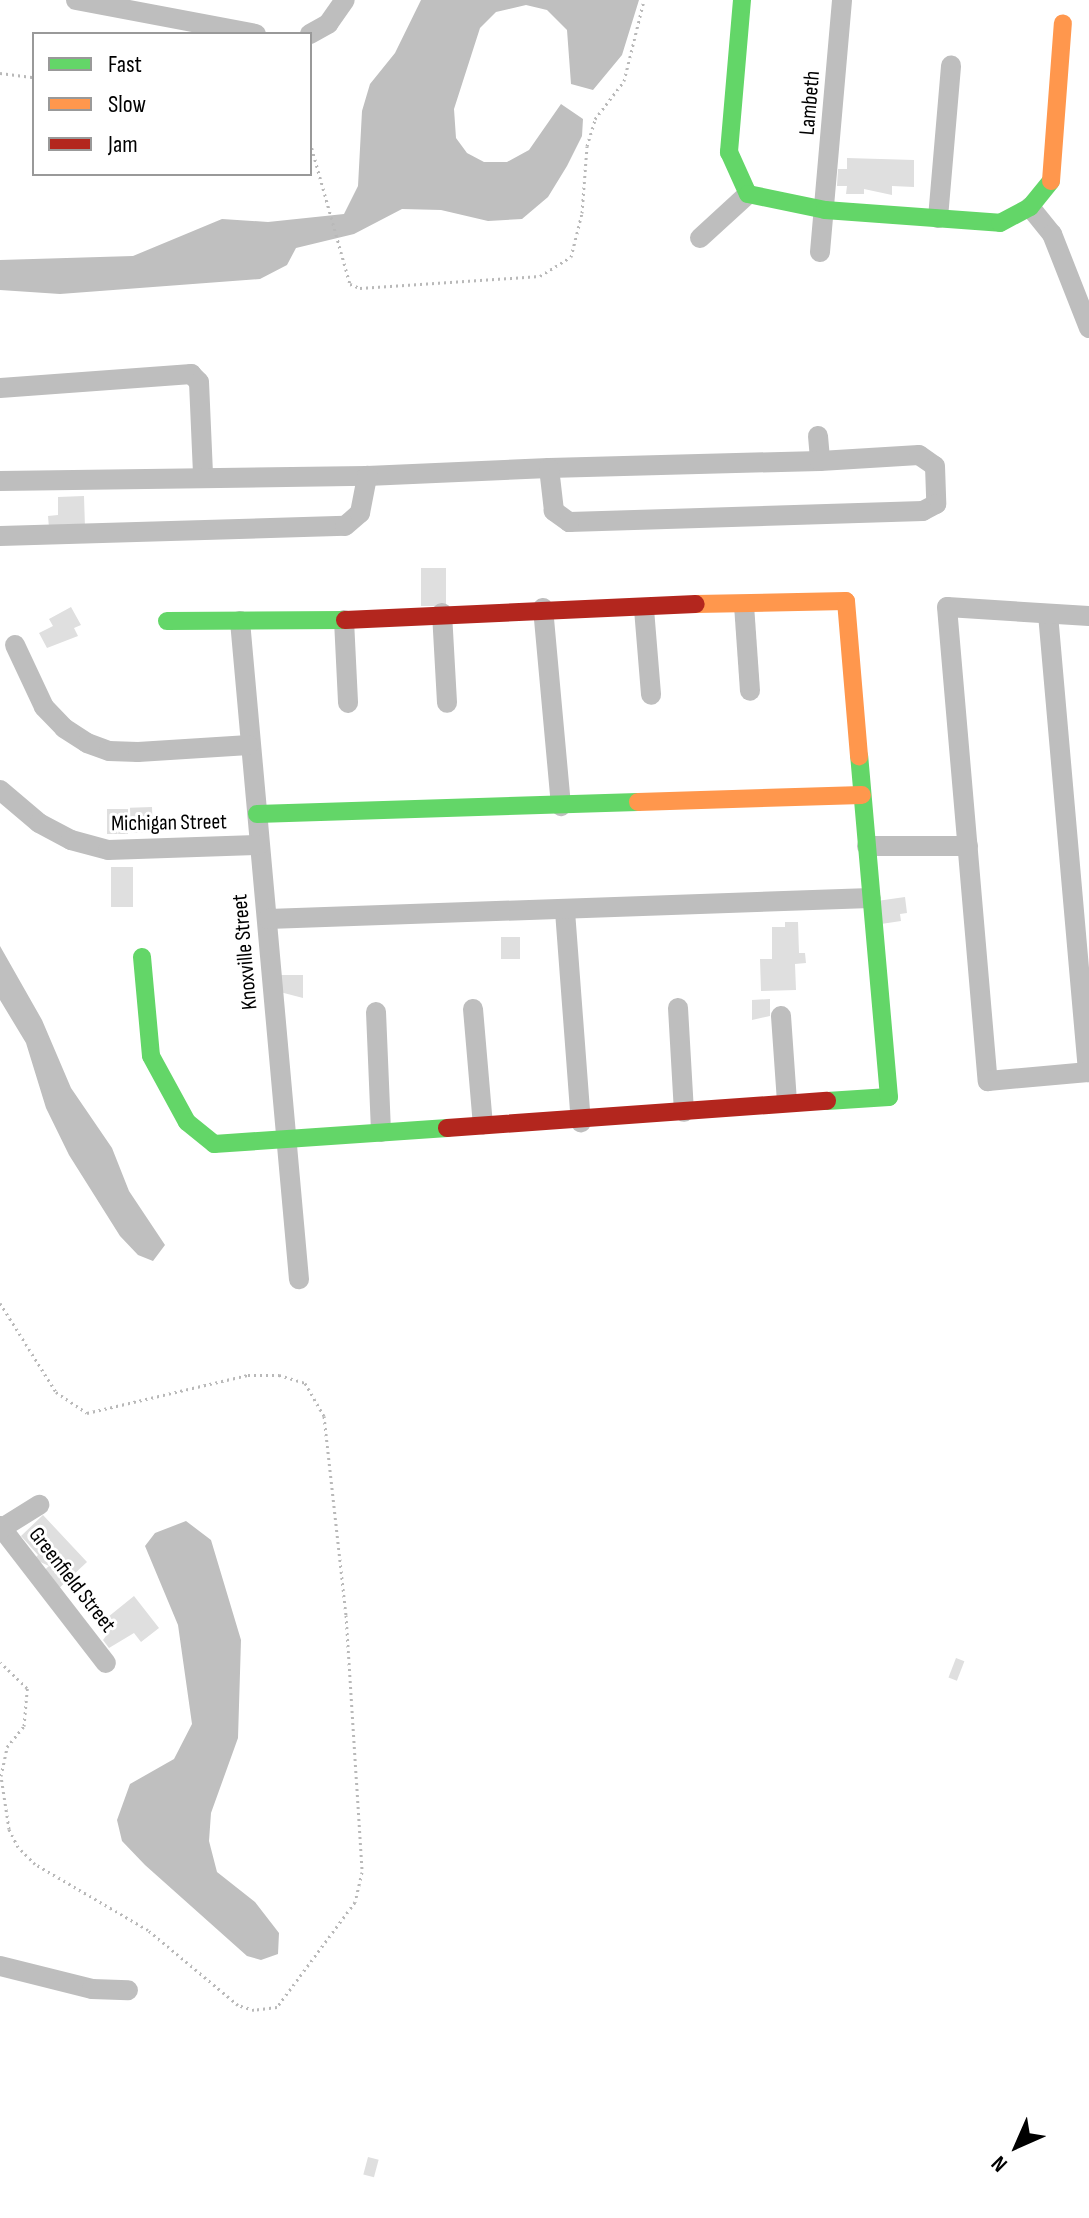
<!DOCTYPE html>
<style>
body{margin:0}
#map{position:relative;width:1089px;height:2218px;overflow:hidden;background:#fff;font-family:"Sofia Sans Condensed",sans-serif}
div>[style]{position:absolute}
.water>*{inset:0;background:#bfbfbf}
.building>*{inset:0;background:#dfdfdf;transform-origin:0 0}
.path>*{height:3px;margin-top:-1.5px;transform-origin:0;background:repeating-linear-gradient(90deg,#b9b9b9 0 2px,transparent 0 6px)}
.street>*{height:20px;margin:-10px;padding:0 10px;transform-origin:10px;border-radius:10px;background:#bebebe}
.fast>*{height:18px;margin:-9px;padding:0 9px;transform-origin:9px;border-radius:9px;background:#63d668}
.slow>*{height:18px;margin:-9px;padding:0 9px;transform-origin:9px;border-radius:9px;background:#ff974d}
.jam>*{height:18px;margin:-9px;padding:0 9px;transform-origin:9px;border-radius:9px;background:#b3261e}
span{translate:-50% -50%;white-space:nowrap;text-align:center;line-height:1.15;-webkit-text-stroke:6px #fff;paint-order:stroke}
.street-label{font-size:22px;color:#000}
.legend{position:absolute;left:32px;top:32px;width:280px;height:144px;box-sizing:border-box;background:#fff;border:2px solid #999;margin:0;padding:10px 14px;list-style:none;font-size:24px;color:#000}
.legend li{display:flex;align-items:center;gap:16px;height:40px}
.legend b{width:40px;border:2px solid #999}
.north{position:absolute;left:977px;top:2106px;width:80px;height:80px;-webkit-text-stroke:6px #fff;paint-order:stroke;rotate:225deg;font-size:22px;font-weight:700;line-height:32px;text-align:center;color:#000}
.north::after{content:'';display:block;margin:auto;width:28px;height:36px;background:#000;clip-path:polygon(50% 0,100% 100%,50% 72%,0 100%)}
</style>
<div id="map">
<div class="water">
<div style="clip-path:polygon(421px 0,639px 0,622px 55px,593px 90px,571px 84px,567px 30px,547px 10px,526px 5px,496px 12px,480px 28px,454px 109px,456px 138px,467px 153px,484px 162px,507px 162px,529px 150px,561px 104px,583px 119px,582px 136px,567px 166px,548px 197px,522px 219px,488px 221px,441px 210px,402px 209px,354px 234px,296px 248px,287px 265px,260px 279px,60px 294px,0 290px,0 260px,133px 256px,222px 219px,268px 222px,344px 214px,358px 186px,362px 111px,370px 84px,395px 53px)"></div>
<div style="clip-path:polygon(0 946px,42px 1020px,71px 1088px,112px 1148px,129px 1191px,165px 1245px,153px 1261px,138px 1255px,120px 1236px,69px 1155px,46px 1108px,26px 1043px,0 1000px)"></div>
<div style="clip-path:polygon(186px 1521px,211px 1540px,241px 1640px,238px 1738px,211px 1813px,209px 1841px,217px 1872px,255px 1902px,279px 1933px,278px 1954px,261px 1960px,247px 1956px,145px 1865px,122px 1841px,117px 1820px,130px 1784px,174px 1759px,192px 1724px,178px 1625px,145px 1546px,155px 1533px)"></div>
</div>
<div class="building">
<div style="clip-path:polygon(847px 158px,914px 160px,914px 187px,892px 186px,892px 195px,864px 189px,864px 194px,846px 194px,847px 186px,837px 186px,838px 169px,847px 169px)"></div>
<div style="clip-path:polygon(84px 496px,85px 528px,49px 528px,48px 516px,58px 515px,58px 497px)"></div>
<div style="left:446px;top:568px;width:38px;height:25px;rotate:90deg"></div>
<div style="clip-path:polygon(71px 607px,81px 625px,74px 628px,78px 636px,47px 648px,39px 633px,53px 626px,49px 619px)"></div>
<div style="left:152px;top:807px;width:25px;height:22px;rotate:88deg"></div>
<div style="left:107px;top:809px;width:21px;height:25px"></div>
<div style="left:111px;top:867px;width:22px;height:40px"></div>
<div style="clip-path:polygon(905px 897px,907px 913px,900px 914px,901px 921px,881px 924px,877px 901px)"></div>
<div style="clip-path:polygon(785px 922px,798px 922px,799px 953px,805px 953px,806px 963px,795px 964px,796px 990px,761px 991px,760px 959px,772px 959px,772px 927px,785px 927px)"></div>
<div style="left:501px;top:937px;width:19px;height:22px"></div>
<div style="clip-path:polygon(280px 975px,303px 975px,303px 998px,280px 992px)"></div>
<div style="clip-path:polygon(770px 999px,770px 1016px,752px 1020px,752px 1000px)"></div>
<div style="clip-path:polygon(43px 1515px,87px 1562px,56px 1591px,40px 1574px,49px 1566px,34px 1559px,38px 1555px,21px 1536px)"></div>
<div style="clip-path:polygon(134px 1596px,159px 1628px,141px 1642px,134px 1633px,109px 1648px,103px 1640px,114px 1625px,108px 1617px)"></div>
<div style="left:956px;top:1658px;width:9px;height:21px;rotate:21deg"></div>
<div style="left:368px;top:2157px;width:11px;height:18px;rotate:15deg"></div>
</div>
<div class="path">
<div style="left:0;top:73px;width:34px;rotate:7deg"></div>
<div style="left:310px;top:142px;width:148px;rotate:74.3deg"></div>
<div style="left:350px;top:284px;width:11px;rotate:22deg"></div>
<div style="left:360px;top:288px;width:180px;rotate:-3.8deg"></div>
<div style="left:540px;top:276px;width:36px;rotate:-32deg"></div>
<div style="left:571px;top:257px;width:45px;rotate:-76deg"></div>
<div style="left:582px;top:213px;width:67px;rotate:-85.7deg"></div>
<div style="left:587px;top:146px;width:28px;rotate:-73deg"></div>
<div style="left:595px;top:119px;width:48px;rotate:-52.7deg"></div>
<div style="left:624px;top:81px;width:83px;rotate:-76.1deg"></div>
<div style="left:0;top:1303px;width:105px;rotate:57.8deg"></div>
<div style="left:56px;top:1392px;width:37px;rotate:34deg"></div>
<div style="left:87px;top:1413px;width:165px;rotate:-13.3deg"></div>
<div style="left:248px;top:1375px;width:31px"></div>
<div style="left:279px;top:1375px;width:27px;rotate:17deg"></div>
<div style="left:305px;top:1383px;width:38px;rotate:60deg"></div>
<div style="left:324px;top:1416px;width:200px;rotate:83.7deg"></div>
<div style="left:346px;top:1615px;width:257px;rotate:86.4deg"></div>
<div style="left:362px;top:1872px;width:31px;rotate:103deg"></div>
<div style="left:355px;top:1902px;width:131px;rotate:126.6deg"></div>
<div style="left:277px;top:2007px;width:23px;rotate:173deg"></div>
<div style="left:254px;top:2010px;width:17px;rotate:-163deg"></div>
<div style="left:238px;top:2005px;width:117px;rotate:-140.2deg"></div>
<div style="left:148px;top:1930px;width:131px;rotate:-149.7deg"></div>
<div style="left:35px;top:1864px;width:24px;rotate:-135deg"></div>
<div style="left:18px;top:1847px;width:20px;rotate:-117deg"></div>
<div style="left:9px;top:1829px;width:54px;rotate:-98.6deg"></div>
<div style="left:1px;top:1776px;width:30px;rotate:-78deg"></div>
<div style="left:7px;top:1747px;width:27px;rotate:-51deg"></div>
<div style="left:24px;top:1726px;width:38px;rotate:-85deg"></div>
<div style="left:27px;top:1688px;width:37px;rotate:-136deg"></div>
</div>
<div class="street">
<div style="left:76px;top:0;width:183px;rotate:10.7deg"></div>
<div style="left:310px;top:34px;width:21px;rotate:-29deg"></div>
<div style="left:328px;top:24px;width:29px;rotate:-55deg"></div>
<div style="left:1030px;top:207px;width:35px;rotate:51deg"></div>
<div style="left:1052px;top:234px;width:101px;rotate:68.5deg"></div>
<div style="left:938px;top:218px;width:153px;rotate:-85.1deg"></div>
<div style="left:700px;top:238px;width:65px;rotate:-42.5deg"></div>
<div style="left:820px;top:252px;width:253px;rotate:-85deg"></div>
<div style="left:0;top:388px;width:192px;rotate:-4.2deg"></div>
<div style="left:191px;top:374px;width:11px;rotate:45deg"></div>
<div style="left:199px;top:382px;width:92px;rotate:87.5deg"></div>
<div style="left:818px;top:436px;width:25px;rotate:85deg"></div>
<div style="left:0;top:481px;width:367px;rotate:-0.8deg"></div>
<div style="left:367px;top:476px;width:182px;rotate:-2.5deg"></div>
<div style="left:549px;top:468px;width:271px;rotate:-1.5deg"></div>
<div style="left:820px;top:461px;width:99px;rotate:-3.5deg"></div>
<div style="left:919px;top:455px;width:19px;rotate:35deg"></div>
<div style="left:935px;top:466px;width:38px;rotate:88deg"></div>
<div style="left:936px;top:504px;width:15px;rotate:152deg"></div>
<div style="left:923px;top:511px;width:354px;rotate:178.2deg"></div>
<div style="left:569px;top:522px;width:19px;rotate:-144deg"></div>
<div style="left:554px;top:511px;width:43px;rotate:-96.6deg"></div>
<div style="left:0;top:536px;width:345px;rotate:-1.7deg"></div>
<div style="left:345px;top:526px;width:20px;rotate:-41deg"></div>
<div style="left:360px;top:513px;width:38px;rotate:-79deg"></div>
<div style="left:744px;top:605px;width:86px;rotate:86deg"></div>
<div style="left:543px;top:608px;width:199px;rotate:84.8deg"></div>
<div style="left:644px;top:609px;width:86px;rotate:85.3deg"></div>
<div style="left:442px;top:613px;width:90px;rotate:86.8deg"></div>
<div style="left:1048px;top:614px;width:460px;rotate:85deg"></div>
<div style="left:1089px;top:616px;width:142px;rotate:-176.4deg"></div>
<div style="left:947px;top:607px;width:476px;rotate:85.1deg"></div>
<div style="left:988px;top:1081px;width:101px;rotate:-5.1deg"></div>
<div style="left:344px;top:620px;width:83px;rotate:87.2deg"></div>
<div style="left:240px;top:621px;width:661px;rotate:84.88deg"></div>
<div style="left:15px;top:645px;width:68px;rotate:64.9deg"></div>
<div style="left:44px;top:707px;width:29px;rotate:46deg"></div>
<div style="left:64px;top:728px;width:27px;rotate:33deg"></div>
<div style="left:87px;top:743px;width:23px;rotate:20deg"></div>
<div style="left:109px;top:751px;width:29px;rotate:2deg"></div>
<div style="left:138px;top:752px;width:111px;rotate:-3.6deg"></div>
<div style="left:0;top:790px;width:51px;rotate:40.2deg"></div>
<div style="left:39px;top:823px;width:36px;rotate:28deg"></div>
<div style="left:71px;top:840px;width:38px;rotate:15deg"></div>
<div style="left:108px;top:850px;width:151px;rotate:-1.9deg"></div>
<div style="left:867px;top:846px;width:101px"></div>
<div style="left:565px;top:911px;width:212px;rotate:85.7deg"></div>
<div style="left:268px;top:919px;width:603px;rotate:-1.99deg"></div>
<div style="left:678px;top:1008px;width:104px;rotate:86.7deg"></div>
<div style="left:473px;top:1009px;width:116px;rotate:85.1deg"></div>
<div style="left:376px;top:1012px;width:120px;rotate:87.6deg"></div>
<div style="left:781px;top:1016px;width:86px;rotate:86deg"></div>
<div style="left:0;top:1526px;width:173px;rotate:52.3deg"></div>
<div style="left:2px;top:1528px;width:44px;rotate:-31.9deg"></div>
<div style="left:0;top:1966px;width:95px;rotate:14deg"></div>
<div style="left:92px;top:1989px;width:36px;rotate:2deg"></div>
</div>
<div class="fast">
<div style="left:742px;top:0;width:153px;rotate:94.9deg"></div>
<div style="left:729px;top:152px;width:46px;rotate:65.7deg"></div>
<div style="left:748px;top:194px;width:79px;rotate:11.7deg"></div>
<div style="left:825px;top:210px;width:175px;rotate:4.2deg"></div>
<div style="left:1000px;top:223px;width:34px;rotate:-28deg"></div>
<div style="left:1030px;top:207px;width:33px;rotate:-51deg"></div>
<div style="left:167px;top:621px;width:178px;rotate:-0.3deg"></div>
<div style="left:257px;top:814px;width:381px;rotate:-1.8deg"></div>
<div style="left:142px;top:957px;width:99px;rotate:84.8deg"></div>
<div style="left:151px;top:1056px;width:75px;rotate:61.4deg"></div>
<div style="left:187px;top:1122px;width:35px;rotate:39deg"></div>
<div style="left:214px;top:1144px;width:234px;rotate:-3.9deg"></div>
<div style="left:827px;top:1101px;width:62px;rotate:-3.7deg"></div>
<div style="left:889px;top:1097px;width:342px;rotate:-95deg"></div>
</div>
<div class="slow">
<div style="left:1051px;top:181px;width:158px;rotate:-85.7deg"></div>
<div style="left:696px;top:604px;width:150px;rotate:-1.1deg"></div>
<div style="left:846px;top:601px;width:156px;rotate:85.2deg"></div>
<div style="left:638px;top:802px;width:224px;rotate:-1.8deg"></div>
</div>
<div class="jam">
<div style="left:345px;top:620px;width:351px;rotate:-2.6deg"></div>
<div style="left:447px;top:1128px;width:381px;rotate:-4.1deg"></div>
</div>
<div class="street-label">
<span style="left:810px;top:103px;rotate:-85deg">Lambeth</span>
<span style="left:169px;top:823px;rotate:-1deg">Michigan Street</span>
<span style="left:245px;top:952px;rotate:-95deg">Knoxville Street</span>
<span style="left:72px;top:1580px;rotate:52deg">Greenfield Street</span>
</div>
<ul class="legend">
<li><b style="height:10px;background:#63d668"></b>Fast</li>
<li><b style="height:10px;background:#ff974d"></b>Slow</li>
<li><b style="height:10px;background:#b3261e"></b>Jam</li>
</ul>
<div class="north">N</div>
</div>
